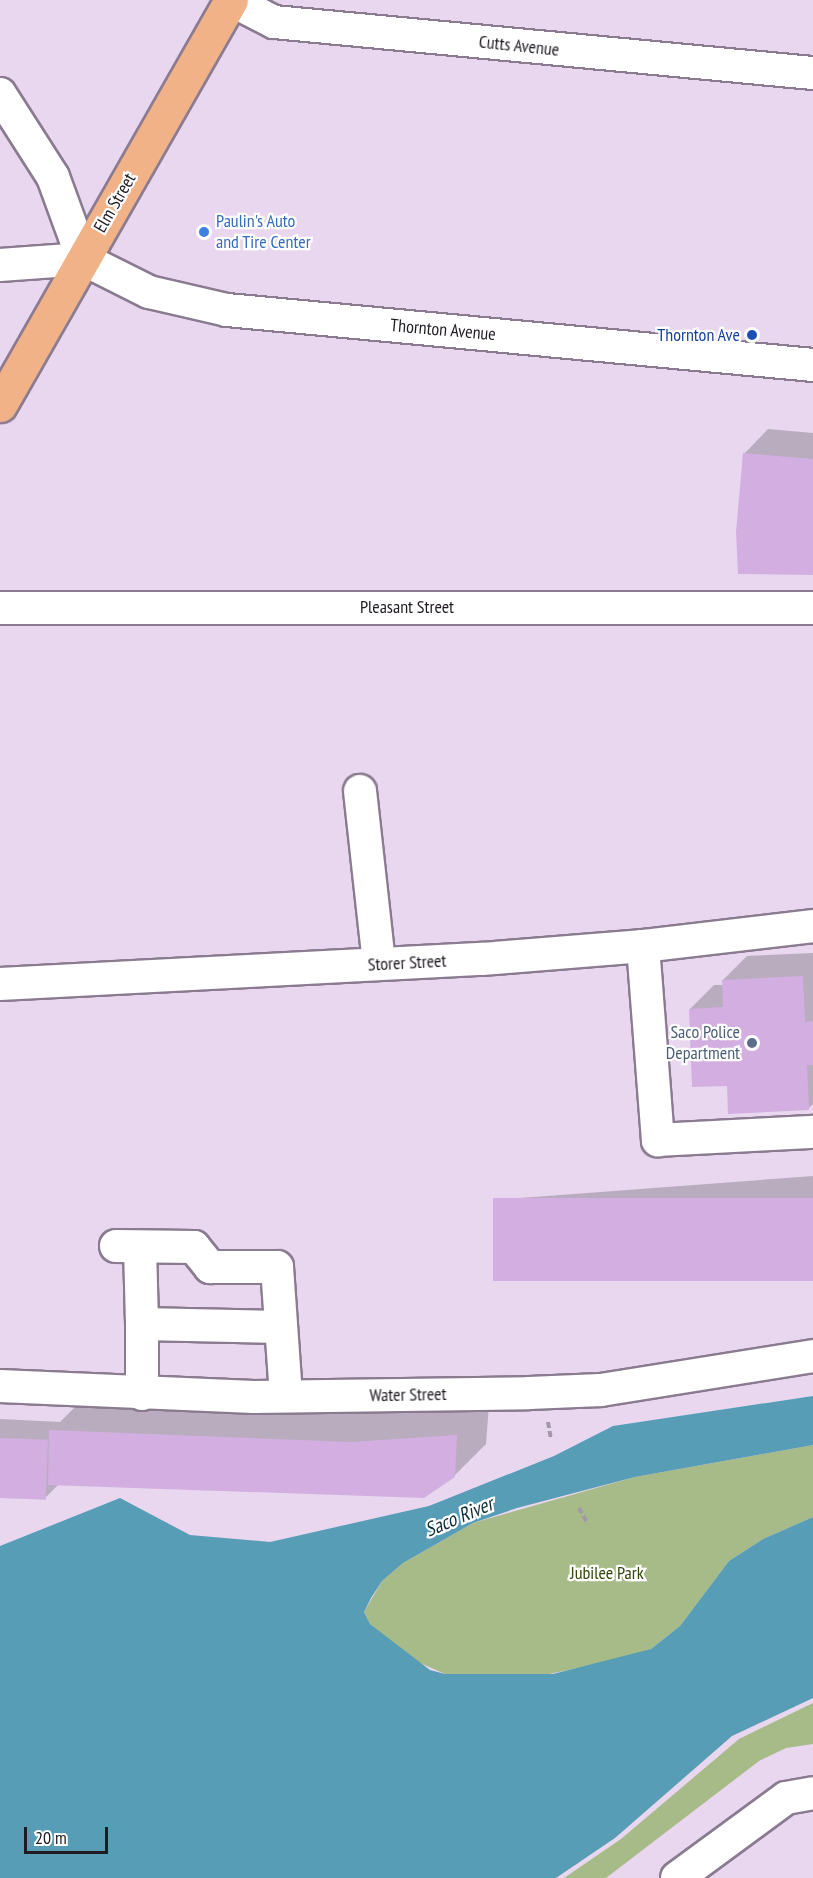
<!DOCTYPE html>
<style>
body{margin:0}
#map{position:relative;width:813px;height:1878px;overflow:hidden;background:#e8d7ef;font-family:"PT Sans Narrow",sans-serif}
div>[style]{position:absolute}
.green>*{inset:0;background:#a7bb89}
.water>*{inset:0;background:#579db6}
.shadow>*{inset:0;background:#0003}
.building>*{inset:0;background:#d3afe1;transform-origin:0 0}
.path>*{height:4px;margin-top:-2px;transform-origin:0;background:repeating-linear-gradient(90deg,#a497aa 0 6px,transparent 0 9px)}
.roads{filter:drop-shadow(2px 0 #8a7b90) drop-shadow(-2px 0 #8a7b90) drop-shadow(0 2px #8a7b90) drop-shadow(0 -2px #8a7b90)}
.minor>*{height:32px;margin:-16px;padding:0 16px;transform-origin:16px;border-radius:16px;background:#fff}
.major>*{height:33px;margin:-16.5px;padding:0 16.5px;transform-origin:16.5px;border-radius:16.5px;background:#f2b288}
.dots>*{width:16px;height:16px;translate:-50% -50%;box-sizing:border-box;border:3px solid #fff;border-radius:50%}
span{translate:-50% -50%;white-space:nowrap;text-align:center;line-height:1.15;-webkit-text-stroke:4.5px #fff;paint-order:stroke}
.street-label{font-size:18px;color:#201a23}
.shop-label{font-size:18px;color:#366cbe}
.left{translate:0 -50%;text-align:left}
.transit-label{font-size:18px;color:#164399}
.right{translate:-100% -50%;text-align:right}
.service-label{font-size:18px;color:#4e5e75}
.park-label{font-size:18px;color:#324607}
.water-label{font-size:20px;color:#0e303b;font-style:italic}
.scale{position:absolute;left:24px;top:1827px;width:84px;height:27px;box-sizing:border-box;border:3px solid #201a23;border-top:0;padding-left:8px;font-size:18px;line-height:21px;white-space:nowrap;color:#201a23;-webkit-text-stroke:4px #fff;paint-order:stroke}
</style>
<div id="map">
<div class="green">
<div style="clip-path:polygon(813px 1445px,813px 1517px,763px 1539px,729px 1561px,680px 1626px,651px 1649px,633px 1656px,540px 1676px,445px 1674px,411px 1659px,370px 1624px,364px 1612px,382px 1581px,403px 1563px,473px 1523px,635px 1477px)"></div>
<div style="clip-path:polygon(813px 1703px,813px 1744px,786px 1748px,759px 1761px,606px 1878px,564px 1878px,621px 1839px,739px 1739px)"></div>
</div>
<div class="water">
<div style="clip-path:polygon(813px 1396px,813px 1445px,635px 1477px,517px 1508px,473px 1523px,403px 1563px,382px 1581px,371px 1598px,364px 1612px,370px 1624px,430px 1670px,445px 1674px,553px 1674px,651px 1649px,680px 1626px,729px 1561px,763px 1539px,813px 1517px,813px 1698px,732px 1736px,615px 1838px,556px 1878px,0 1878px,0 1546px,120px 1498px,190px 1535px,270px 1542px,429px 1506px,554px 1456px,613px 1426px)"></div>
</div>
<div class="shadow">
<div style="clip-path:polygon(768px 429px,813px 433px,813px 573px,744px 454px)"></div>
<div style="clip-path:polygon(813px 953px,813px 1104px,808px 1109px,728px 1084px,690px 1009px,714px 985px,723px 985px,723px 980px,747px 956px)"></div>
<div style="clip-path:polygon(813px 1176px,813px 1280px,496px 1223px,520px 1198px)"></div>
<div style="clip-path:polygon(83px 1399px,489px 1404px,486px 1444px,454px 1476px,59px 1484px,45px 1498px,0 1496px,0 1419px,60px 1422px)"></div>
</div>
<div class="building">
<div style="clip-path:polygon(743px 453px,813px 459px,813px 575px,738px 574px,736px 532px)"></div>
<div style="clip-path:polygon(803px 976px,805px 1022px,813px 1021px,813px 1065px,807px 1065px,809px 1110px,728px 1114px,727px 1086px,692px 1087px,689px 1009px,723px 1007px,722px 980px)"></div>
<div style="left:813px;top:1198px;width:83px;height:320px;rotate:90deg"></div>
<div style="clip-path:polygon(49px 1430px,351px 1442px,457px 1435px,455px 1477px,424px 1498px,48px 1485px)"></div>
<div style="left:0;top:1438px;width:48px;height:60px;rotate:2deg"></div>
</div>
<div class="path">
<div style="left:548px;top:1422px;width:17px;rotate:80deg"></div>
<div style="left:579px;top:1508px;width:18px;rotate:61deg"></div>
</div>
<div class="roads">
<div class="minor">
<div style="left:231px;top:0;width:48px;rotate:27.1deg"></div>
<div style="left:274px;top:22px;width:541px;rotate:5.41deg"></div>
<div style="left:0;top:94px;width:98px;rotate:57.4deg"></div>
<div style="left:53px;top:177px;width:87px;rotate:69.9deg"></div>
<div style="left:83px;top:259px;width:74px;rotate:26.6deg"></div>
<div style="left:149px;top:292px;width:80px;rotate:13deg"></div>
<div style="left:227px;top:310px;width:589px;rotate:5.36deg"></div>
<div style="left:0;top:265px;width:83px;rotate:-4.1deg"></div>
<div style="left:0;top:608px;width:813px"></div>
<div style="left:360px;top:791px;width:174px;rotate:83.7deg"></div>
<div style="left:643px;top:946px;width:195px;rotate:85.6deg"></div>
<div style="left:658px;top:1140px;width:155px;rotate:-3deg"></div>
<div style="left:0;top:984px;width:483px;rotate:-3deg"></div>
<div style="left:482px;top:959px;width:162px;rotate:-4.6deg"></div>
<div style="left:643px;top:946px;width:171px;rotate:-6.7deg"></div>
<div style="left:116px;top:1246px;width:78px;rotate:0.7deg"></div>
<div style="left:194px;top:1247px;width:26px;rotate:51deg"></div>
<div style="left:210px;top:1267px;width:67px"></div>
<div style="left:277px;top:1267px;width:129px;rotate:86deg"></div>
<div style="left:140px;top:1247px;width:77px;rotate:88.5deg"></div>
<div style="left:0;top:1386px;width:254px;rotate:2.5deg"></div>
<div style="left:254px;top:1397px;width:275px;rotate:-0.8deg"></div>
<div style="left:529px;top:1393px;width:72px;rotate:-2.4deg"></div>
<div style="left:601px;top:1390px;width:215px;rotate:-9.1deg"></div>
<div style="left:142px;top:1394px;width:70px;rotate:-90deg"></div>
<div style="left:142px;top:1324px;width:139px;rotate:1.2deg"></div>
<div style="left:677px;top:1878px;width:135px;rotate:-36.3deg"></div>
<div style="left:786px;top:1798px;width:27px;rotate:-10deg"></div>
</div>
<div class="major">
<div style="left:0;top:405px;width:466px;rotate:-60.3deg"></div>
</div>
</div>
<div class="dots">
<div style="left:204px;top:232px;background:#3f7fe0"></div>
<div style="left:752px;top:335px;background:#1a4fb4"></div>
<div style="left:752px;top:1043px;background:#5c6f8a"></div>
</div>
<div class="street-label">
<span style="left:519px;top:46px;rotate:6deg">Cutts Avenue</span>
<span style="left:115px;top:203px;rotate:-60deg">Elm Street</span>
<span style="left:443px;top:330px;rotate:5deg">Thornton Avenue</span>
<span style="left:407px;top:607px">Pleasant Street</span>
<span style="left:407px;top:963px;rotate:-3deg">Storer Street</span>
<span style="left:408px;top:1395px;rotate:-1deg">Water Street</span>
</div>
<div class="shop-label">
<span class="left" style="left:216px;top:232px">Paulin's Auto<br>and Tire Center</span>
</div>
<div class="transit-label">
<span class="right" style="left:740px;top:335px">Thornton Ave</span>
</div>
<div class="service-label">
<span class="right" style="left:740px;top:1043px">Saco Police<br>Department</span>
</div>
<div class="park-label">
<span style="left:607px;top:1573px">Jubilee Park</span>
</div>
<div class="water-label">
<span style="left:459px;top:1517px;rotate:-23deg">Saco River</span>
</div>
<div class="scale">20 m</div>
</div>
